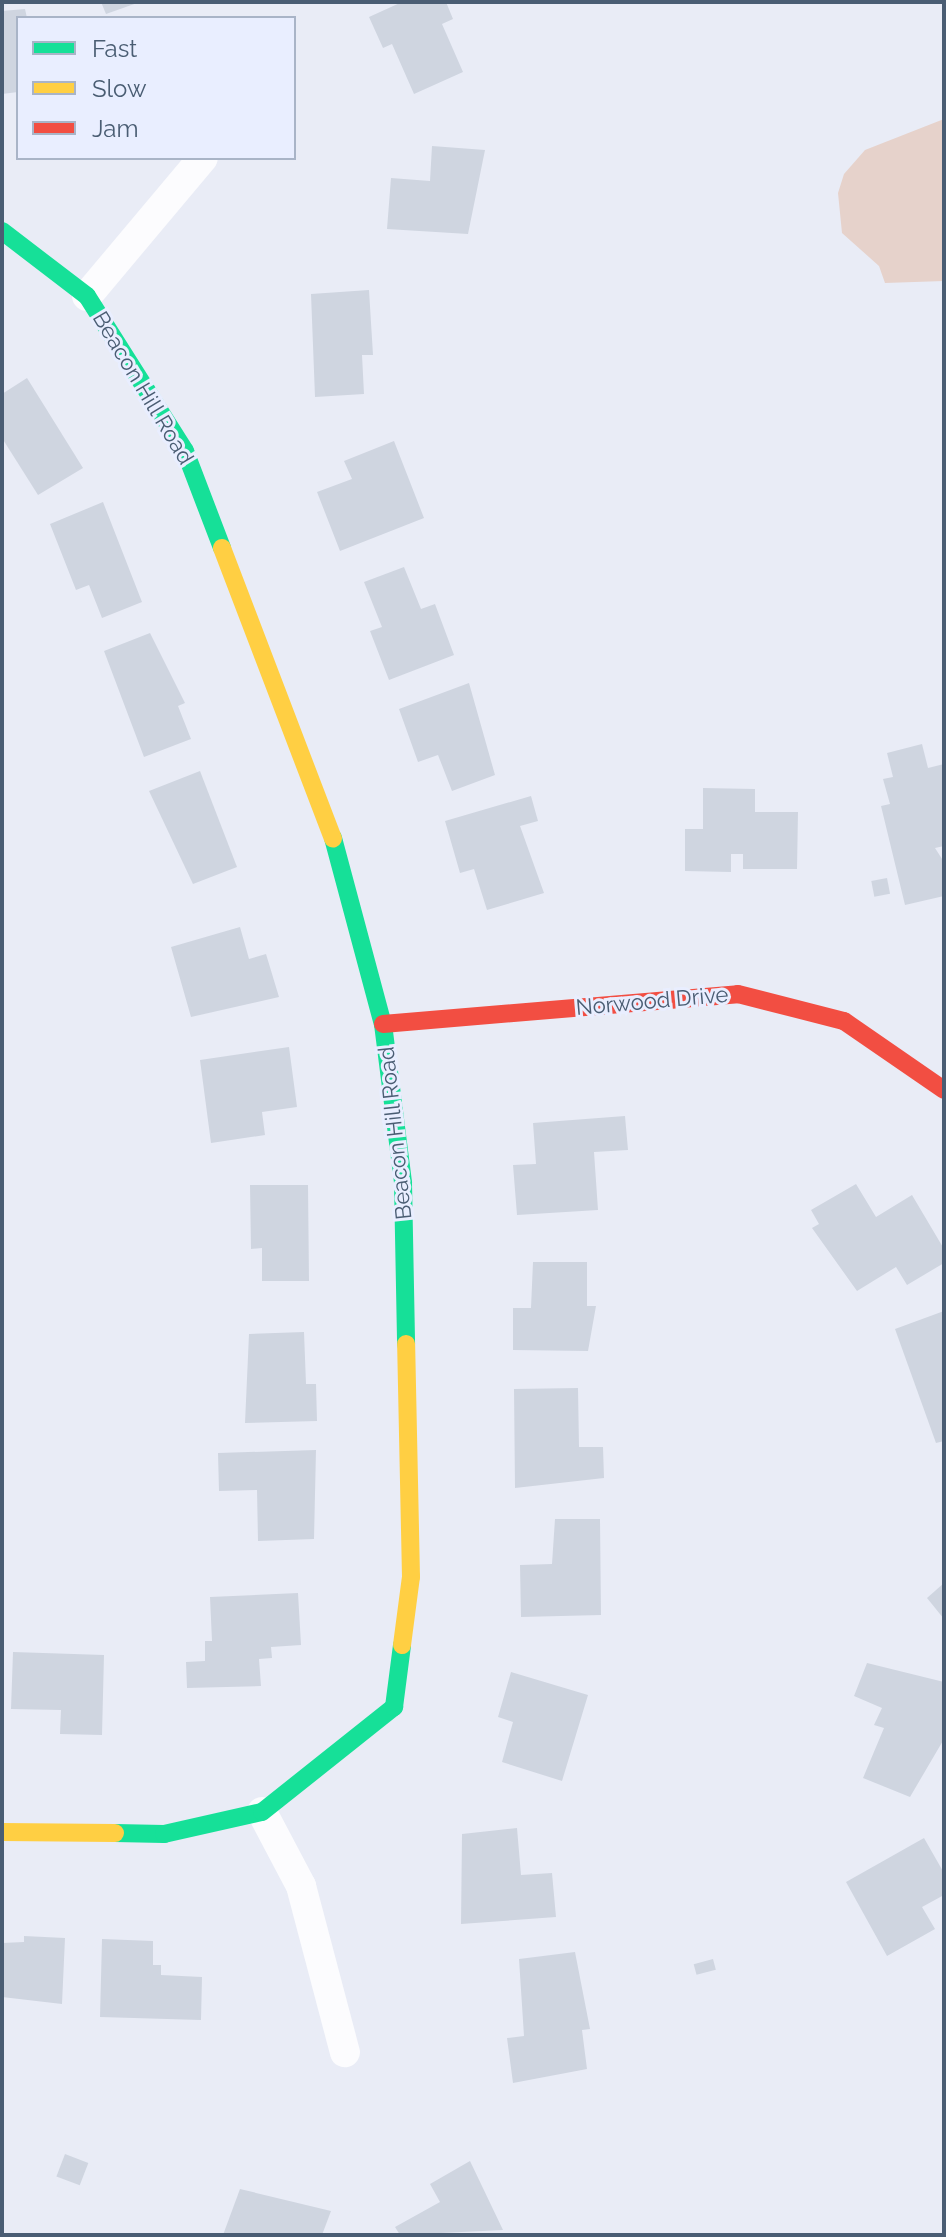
<!DOCTYPE html>
<style>
body{margin:0}
#map{position:relative;width:946px;height:2237px;overflow:hidden;background:#e9ecf6;font-family:Raleway,sans-serif}
div>[style]{position:absolute}
.water>*{inset:0;background:#e6d2cb}
.building>*{inset:0;background:#cfd5e0;transform-origin:0 0}
.street>*{height:30px;margin:-15px;padding:0 15px;transform-origin:15px;border-radius:15px;background:#fcfcfe}
.fast>*{height:18px;margin:-9px;padding:0 9px;transform-origin:9px;border-radius:9px;background:#16e098}
.slow>*{height:18px;margin:-9px;padding:0 9px;transform-origin:9px;border-radius:9px;background:#ffcf43}
.jam>*{height:18px;margin:-9px;padding:0 9px;transform-origin:9px;border-radius:9px;background:#f24e42}
span{translate:-50% -50%;white-space:nowrap;text-align:center;line-height:1.15;-webkit-text-stroke:6px #e9eeff;paint-order:stroke}
.street-label{font-size:22px;color:#4a5d73}
.frame{position:absolute;inset:0;border:4px solid #4a5d73;pointer-events:none}
.legend{position:absolute;left:16px;top:16px;width:280px;height:144px;box-sizing:border-box;background:#e9eeff;border:2px solid #a9b4c7;margin:0;padding:10px 14px;list-style:none;font-size:24px;color:#4a5d73}
.legend li{display:flex;align-items:center;gap:16px;height:40px}
.legend b{width:40px;border:2px solid #a9b4c7}
</style>
<div id="map">
<div class="water">
<div style="clip-path:polygon(944px 119px,944px 281px,885px 283px,879px 266px,842px 233px,838px 193px,844px 174px,865px 150px)"></div>
</div>
<div class="building">
<div style="clip-path:polygon(101px 2px,140px 2px,106px 14px)"></div>
<div style="clip-path:polygon(402px 2px,446px 2px,453px 19px,442px 24px,463px 72px,414px 94px,392px 44px,383px 48px,369px 17px)"></div>
<div style="clip-path:polygon(25px 9px,27px 18px,18px 18px,18px 92px,2px 94px,2px 11px)"></div>
<div style="clip-path:polygon(432px 146px,485px 150px,468px 234px,387px 229px,391px 178px,430px 181px)"></div>
<div style="clip-path:polygon(369px 290px,373px 355px,362px 355px,364px 394px,315px 397px,311px 294px)"></div>
<div style="clip-path:polygon(27px 378px,83px 468px,38px 495px,2px 438px,2px 394px)"></div>
<div style="clip-path:polygon(394px 441px,424px 518px,340px 551px,317px 492px,352px 479px,344px 461px)"></div>
<div style="clip-path:polygon(103px 502px,142px 602px,102px 618px,89px 585px,76px 590px,50px 524px)"></div>
<div style="clip-path:polygon(404px 567px,421px 609px,435px 604px,454px 655px,389px 680px,370px 631px,382px 627px,364px 582px)"></div>
<div style="clip-path:polygon(150px 633px,185px 703px,178px 706px,191px 739px,144px 757px,104px 651px)"></div>
<div style="clip-path:polygon(469px 683px,495px 775px,452px 791px,438px 755px,418px 762px,399px 709px)"></div>
<div style="clip-path:polygon(922px 744px,928px 768px,944px 764px,944px 846px,935px 848px,944px 862px,944px 896px,905px 905px,881px 806px,890px 804px,883px 779px,893px 777px,887px 753px)"></div>
<div style="clip-path:polygon(200px 771px,237px 867px,193px 884px,149px 791px)"></div>
<div style="clip-path:polygon(703px 788px,755px 789px,755px 812px,798px 812px,797px 869px,743px 869px,743px 854px,731px 854px,731px 872px,685px 871px,685px 829px,703px 829px)"></div>
<div style="clip-path:polygon(531px 796px,538px 821px,520px 826px,544px 893px,487px 910px,474px 869px,460px 873px,445px 821px)"></div>
<div style="left:887px;top:878px;width:16px;height:16px;rotate:79deg"></div>
<div style="clip-path:polygon(240px 927px,249px 959px,266px 954px,279px 997px,191px 1017px,171px 947px)"></div>
<div style="clip-path:polygon(289px 1047px,297px 1107px,262px 1112px,265px 1135px,211px 1143px,200px 1060px)"></div>
<div style="clip-path:polygon(625px 1116px,628px 1150px,594px 1152px,598px 1210px,517px 1215px,513px 1165px,536px 1164px,533px 1123px)"></div>
<div style="clip-path:polygon(856px 1184px,876px 1217px,912px 1195px,944px 1249px,944px 1263px,907px 1285px,896px 1267px,857px 1291px,812px 1228px,819px 1224px,811px 1210px)"></div>
<div style="clip-path:polygon(250px 1185px,308px 1185px,309px 1281px,262px 1281px,262px 1248px,251px 1249px)"></div>
<div style="clip-path:polygon(533px 1262px,587px 1262px,587px 1306px,596px 1306px,588px 1351px,513px 1350px,513px 1308px,531px 1308px)"></div>
<div style="clip-path:polygon(944px 1311px,944px 1441px,936px 1443px,895px 1329px)"></div>
<div style="clip-path:polygon(304px 1332px,306px 1384px,316px 1384px,317px 1421px,245px 1423px,249px 1334px)"></div>
<div style="clip-path:polygon(578px 1388px,579px 1447px,603px 1447px,604px 1478px,515px 1488px,514px 1389px)"></div>
<div style="clip-path:polygon(316px 1450px,314px 1539px,258px 1541px,257px 1490px,219px 1491px,218px 1453px)"></div>
<div style="clip-path:polygon(555px 1519px,600px 1519px,601px 1615px,521px 1617px,520px 1565px,552px 1564px)"></div>
<div style="clip-path:polygon(944px 1583px,944px 1619px,927px 1598px)"></div>
<div style="clip-path:polygon(298px 1593px,301px 1645px,271px 1647px,272px 1658px,259px 1659px,261px 1686px,187px 1688px,186px 1662px,205px 1661px,205px 1641px,212px 1641px,210px 1597px)"></div>
<div style="clip-path:polygon(13px 1652px,104px 1655px,102px 1735px,60px 1734px,61px 1710px,11px 1709px)"></div>
<div style="clip-path:polygon(867px 1663px,944px 1682px,944px 1739px,910px 1797px,863px 1778px,884px 1728px,874px 1725px,882px 1708px,854px 1696px)"></div>
<div style="clip-path:polygon(511px 1672px,588px 1695px,562px 1781px,502px 1762px,513px 1722px,498px 1717px)"></div>
<div style="clip-path:polygon(517px 1828px,521px 1875px,552px 1873px,556px 1917px,461px 1924px,462px 1834px)"></div>
<div style="clip-path:polygon(924px 1838px,944px 1873px,944px 1895px,922px 1907px,935px 1929px,887px 1956px,846px 1882px)"></div>
<div style="clip-path:polygon(24px 1936px,65px 1938px,62px 2004px,2px 1997px,2px 1943px,24px 1942px)"></div>
<div style="clip-path:polygon(102px 1939px,153px 1941px,153px 1965px,161px 1965px,161px 1975px,202px 1977px,201px 2020px,100px 2017px)"></div>
<div style="clip-path:polygon(575px 1952px,590px 2029px,582px 2030px,587px 2069px,513px 2083px,507px 2038px,524px 2036px,519px 1959px)"></div>
<div style="left:713px;top:1959px;width:11px;height:20px;rotate:75deg"></div>
<div style="left:65px;top:2154px;width:25px;height:24px;rotate:21deg"></div>
<div style="clip-path:polygon(470px 2161px,503px 2230px,400px 2235px,395px 2227px,440px 2202px,430px 2184px)"></div>
<div style="clip-path:polygon(240px 2189px,331px 2211px,322px 2235px,223px 2235px)"></div>
</div>
<div class="street">
<div style="left:87px;top:296px;width:180px;rotate:-50deg"></div>
<div style="left:262px;top:1812px;width:84px;rotate:62.2deg"></div>
<div style="left:301px;top:1886px;width:172px;rotate:75.2deg"></div>
</div>
<div class="fast">
<div style="left:2px;top:231px;width:107px;rotate:37.4deg"></div>
<div style="left:87px;top:296px;width:183px;rotate:57.7deg"></div>
<div style="left:185px;top:451px;width:104px;rotate:69.1deg"></div>
<div style="left:333px;top:838px;width:193px;rotate:75deg"></div>
<div style="left:383px;top:1024px;width:160px;rotate:82.8deg"></div>
<div style="left:403px;top:1183px;width:161px;rotate:88.9deg"></div>
<div style="left:115px;top:1833px;width:49px;rotate:1.2deg"></div>
<div style="left:164px;top:1834px;width:100px;rotate:-12.7deg"></div>
<div style="left:262px;top:1812px;width:169px;rotate:-38.5deg"></div>
<div style="left:394px;top:1707px;width:63px;rotate:-82.6deg"></div>
</div>
<div class="slow">
<div style="left:222px;top:548px;width:311px;rotate:69.1deg"></div>
<div style="left:402px;top:1645px;width:69px;rotate:-82.5deg"></div>
<div style="left:411px;top:1577px;width:233px;rotate:-91.2deg"></div>
<div style="left:2px;top:1832px;width:113px;rotate:0.5deg"></div>
</div>
<div class="jam">
<div style="left:383px;top:1024px;width:356px;rotate:-4.8deg"></div>
<div style="left:738px;top:994px;width:109px;rotate:14.3deg"></div>
<div style="left:844px;top:1021px;width:121px;rotate:34.6deg"></div>
</div>
<div class="street-label">
<span style="left:143px;top:388px;rotate:59deg">Beacon Hill Road</span>
<span style="left:652px;top:1001px;rotate:-5deg">Norwood Drive</span>
<span style="left:395px;top:1133px;rotate:-96deg">Beacon Hill Road</span>
</div>
<div class="frame"></div>
<ul class="legend">
<li><b style="height:10px;background:#16e098"></b>Fast</li>
<li><b style="height:10px;background:#ffcf43"></b>Slow</li>
<li><b style="height:10px;background:#f24e42"></b>Jam</li>
</ul>
</div>
